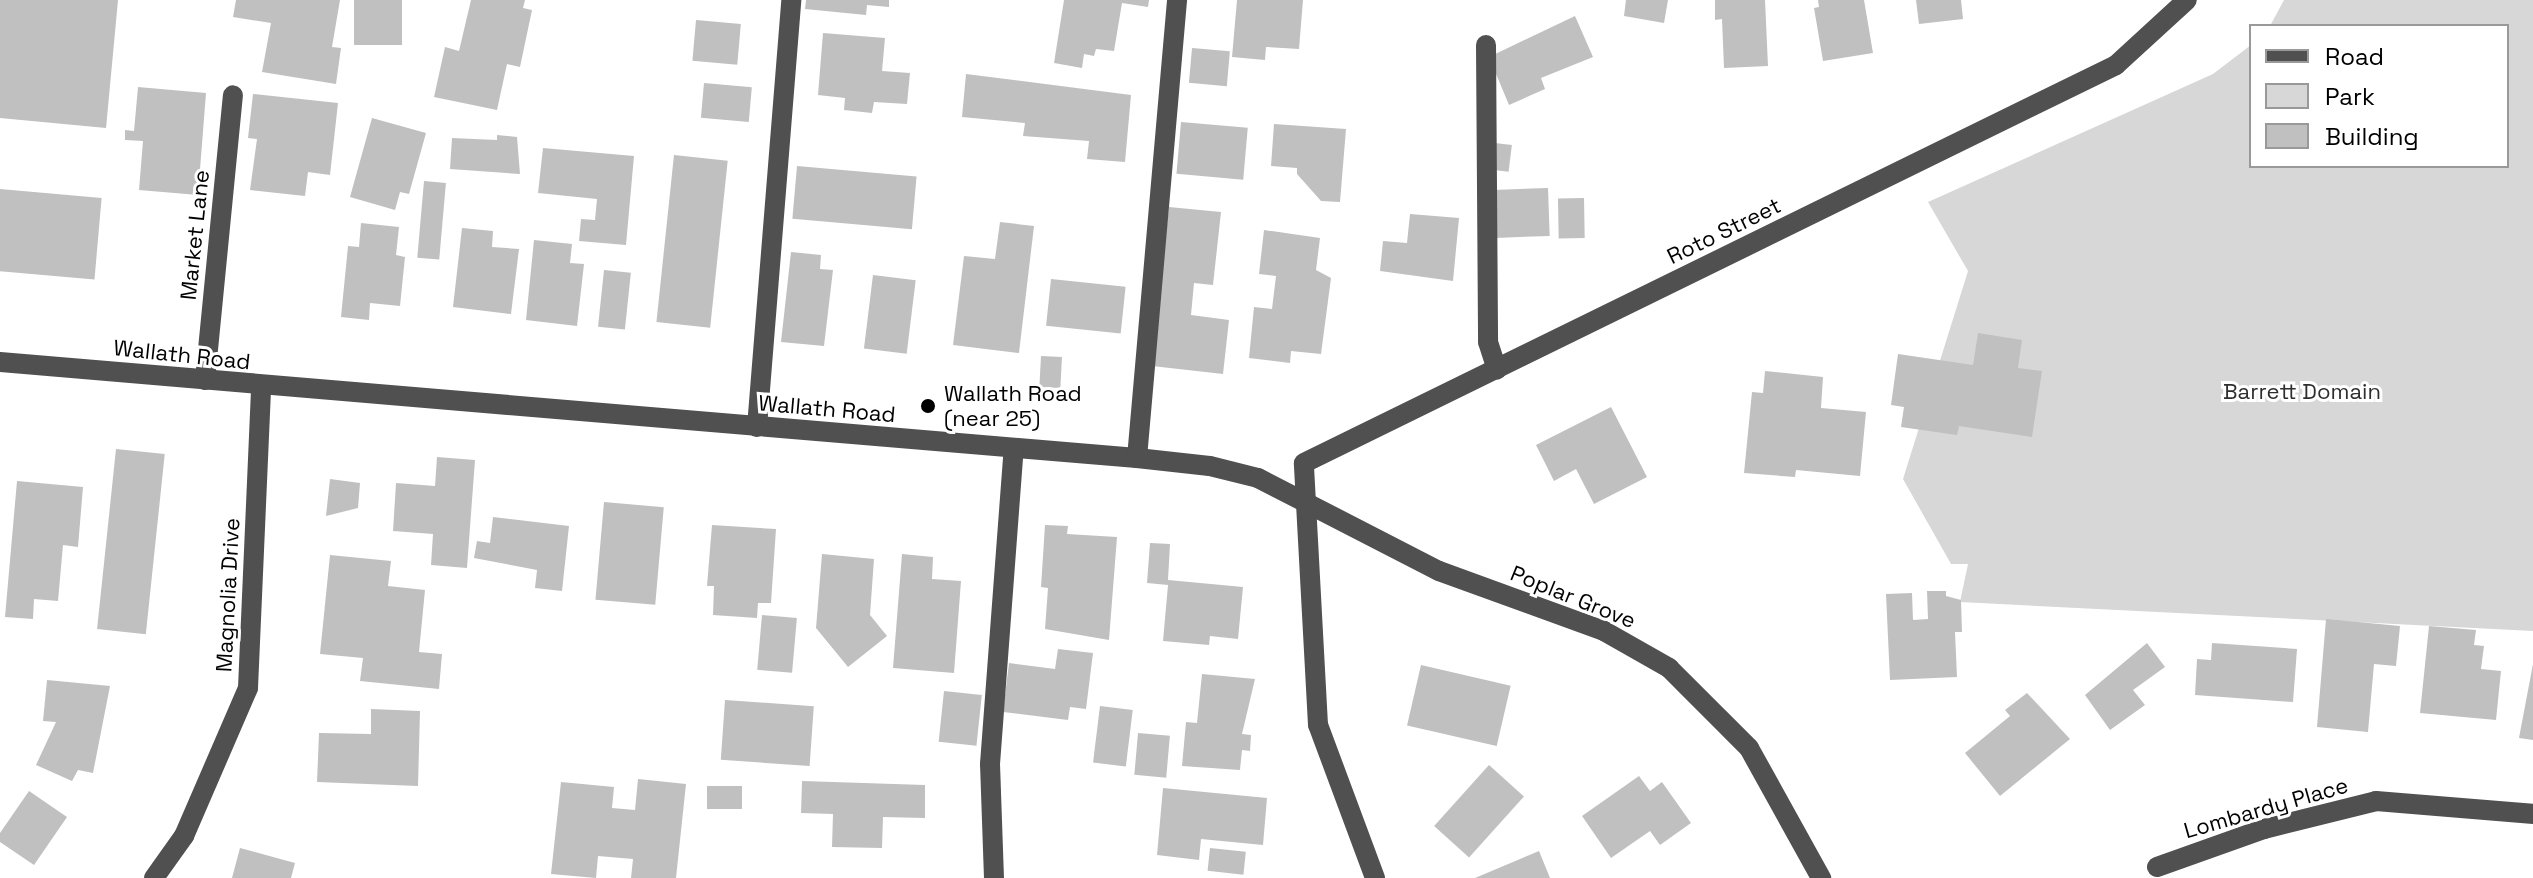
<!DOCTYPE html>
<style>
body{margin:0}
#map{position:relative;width:2533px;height:878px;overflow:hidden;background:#fff;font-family:"Space Grotesk",sans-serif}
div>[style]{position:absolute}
.green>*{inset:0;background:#d7d7d7}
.building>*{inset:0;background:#c0c0c0;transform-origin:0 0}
.minor>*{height:20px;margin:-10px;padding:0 10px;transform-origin:10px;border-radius:10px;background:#505050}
.dots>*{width:22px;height:22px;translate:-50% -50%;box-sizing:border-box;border:4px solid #fff;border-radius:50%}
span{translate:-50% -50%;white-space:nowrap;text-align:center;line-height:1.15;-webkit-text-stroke:6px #fff;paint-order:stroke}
.street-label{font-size:22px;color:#000}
.park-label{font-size:22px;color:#2e2e2e}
.poi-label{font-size:22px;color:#000}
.left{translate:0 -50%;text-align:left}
.legend{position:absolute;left:2249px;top:24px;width:260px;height:144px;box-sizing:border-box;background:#fff;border:2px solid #999;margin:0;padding:10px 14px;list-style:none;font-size:24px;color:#000}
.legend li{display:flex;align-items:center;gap:16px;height:40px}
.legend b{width:40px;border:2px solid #999}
</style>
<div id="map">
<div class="green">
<div style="clip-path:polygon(2284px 0,2533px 0,2533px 631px,1960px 602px,1968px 564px,1951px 564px,1903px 479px,1968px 271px,1928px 202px,2213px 74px,2251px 45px,2251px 166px,2507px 166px,2507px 26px,2270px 26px)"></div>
</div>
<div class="building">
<div style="clip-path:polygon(0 0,118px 0,106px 128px,0 118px)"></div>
<div style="clip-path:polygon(236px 0,340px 0,332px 47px,341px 48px,336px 84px,262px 72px,271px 23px,233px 17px)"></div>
<div style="left:354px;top:0;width:48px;height:45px"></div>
<div style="clip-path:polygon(471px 0,525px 0,523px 8px,532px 10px,520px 67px,507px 64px,497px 110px,434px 97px,445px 47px,459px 51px)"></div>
<div style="clip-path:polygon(806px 0,889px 0,889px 7px,867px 5px,866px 15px,805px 9px)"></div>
<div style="clip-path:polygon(1064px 0,1149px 0,1148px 7px,1122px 3px,1114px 51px,1096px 49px,1094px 56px,1084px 54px,1082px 68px,1054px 63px)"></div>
<div style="clip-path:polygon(1237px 0,1303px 0,1299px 49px,1266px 47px,1265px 60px,1232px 57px)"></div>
<div style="clip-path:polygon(1626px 0,1668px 0,1664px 23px,1624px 16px)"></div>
<div style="clip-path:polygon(1715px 0,1765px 0,1768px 66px,1724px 68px,1722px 19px,1715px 20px)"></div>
<div style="clip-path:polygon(1818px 0,1864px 0,1873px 53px,1823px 61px,1814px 8px,1819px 7px)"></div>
<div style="clip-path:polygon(1916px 0,1961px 0,1963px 19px,1919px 24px)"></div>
<div style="clip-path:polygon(1575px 16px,1593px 57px,1541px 78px,1545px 89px,1509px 105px,1489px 57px)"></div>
<div style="left:696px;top:20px;width:45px;height:41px;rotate:5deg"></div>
<div style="clip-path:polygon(823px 33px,885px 38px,882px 71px,910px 73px,907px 104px,874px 102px,872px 113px,844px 110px,845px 98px,818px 95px)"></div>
<div style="left:1192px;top:48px;width:38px;height:35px;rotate:5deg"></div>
<div style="clip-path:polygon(966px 74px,1131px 95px,1125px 162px,1087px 159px,1089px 141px,1023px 136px,1025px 123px,962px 117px)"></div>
<div style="left:704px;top:83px;width:48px;height:35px;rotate:5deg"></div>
<div style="clip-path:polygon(138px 87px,206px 93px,198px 195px,139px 190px,143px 141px,125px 140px,125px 130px,134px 131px)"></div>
<div style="clip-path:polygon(253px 94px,338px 103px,330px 175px,308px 172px,305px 196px,250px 190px,257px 139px,248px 138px)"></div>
<div style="clip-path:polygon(372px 118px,426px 133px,409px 194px,400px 192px,395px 210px,350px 197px)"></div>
<div style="left:1181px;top:122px;width:67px;height:52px;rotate:5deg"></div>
<div style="clip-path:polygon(1274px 124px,1346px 129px,1340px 202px,1321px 201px,1297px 174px,1297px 168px,1271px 166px)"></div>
<div style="clip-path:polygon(497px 135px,517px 137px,520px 174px,450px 169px,452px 138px,497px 140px)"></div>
<div style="left:1495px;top:143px;width:17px;height:27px;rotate:7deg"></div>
<div style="clip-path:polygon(543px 148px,634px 156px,626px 245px,579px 241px,581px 219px,595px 220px,597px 199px,538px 193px)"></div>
<div style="left:674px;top:155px;width:54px;height:168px;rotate:6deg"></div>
<div style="left:797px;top:166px;width:120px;height:53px;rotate:5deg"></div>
<div style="left:424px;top:181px;width:22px;height:77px;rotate:5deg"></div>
<div style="left:1548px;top:188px;width:48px;height:55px;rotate:88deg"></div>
<div style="left:0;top:189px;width:102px;height:82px;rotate:5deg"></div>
<div style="left:1584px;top:198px;width:40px;height:26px;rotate:89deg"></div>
<div style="clip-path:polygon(1169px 207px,1221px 212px,1213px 285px,1194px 283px,1191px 315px,1229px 320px,1223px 374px,1152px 366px)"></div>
<div style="clip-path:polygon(1410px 214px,1459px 218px,1453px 281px,1380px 271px,1383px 241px,1407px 243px)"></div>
<div style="clip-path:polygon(1000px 222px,1034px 226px,1019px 353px,953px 345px,964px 256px,995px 259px)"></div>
<div style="clip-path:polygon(361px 223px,399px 227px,396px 255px,405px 257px,400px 306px,370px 303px,369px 320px,341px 317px,348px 246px,359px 247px)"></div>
<div style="clip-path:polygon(462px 228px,493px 231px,492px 247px,519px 249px,511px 314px,453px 307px)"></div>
<div style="clip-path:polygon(1264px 230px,1320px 238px,1316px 270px,1331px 278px,1321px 354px,1291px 351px,1290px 363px,1249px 358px,1254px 307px,1272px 309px,1276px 276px,1259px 274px)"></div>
<div style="clip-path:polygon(534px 240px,572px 244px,570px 263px,584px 264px,577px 326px,526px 320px)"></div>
<div style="clip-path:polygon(791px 252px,821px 255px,820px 269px,833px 270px,824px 346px,781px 342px)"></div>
<div style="left:604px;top:270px;width:27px;height:57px;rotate:6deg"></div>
<div style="left:873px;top:275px;width:43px;height:74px;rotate:7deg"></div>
<div style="left:1051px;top:279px;width:75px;height:47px;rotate:6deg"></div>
<div style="clip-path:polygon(1978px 333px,2022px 340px,2018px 368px,2042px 371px,2032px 437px,1959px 426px,1957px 435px,1901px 427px,1904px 407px,1891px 405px,1898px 354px,1973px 365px)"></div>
<div style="left:1041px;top:356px;width:21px;height:31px;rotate:3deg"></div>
<div style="clip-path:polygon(1765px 371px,1823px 377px,1821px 408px,1866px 412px,1860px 476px,1796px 470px,1795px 477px,1744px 473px,1752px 392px,1763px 393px)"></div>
<div style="clip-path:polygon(1611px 407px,1647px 477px,1594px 504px,1576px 469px,1554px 481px,1536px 445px)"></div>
<div style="left:116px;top:449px;width:49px;height:181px;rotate:6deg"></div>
<div style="clip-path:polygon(437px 457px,475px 460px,467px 568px,431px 565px,433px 534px,393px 531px,396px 483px,435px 486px)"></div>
<div style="clip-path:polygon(330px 479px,360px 483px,358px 508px,326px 516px)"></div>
<div style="clip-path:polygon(17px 481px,83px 487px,78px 547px,63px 545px,58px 601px,34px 599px,33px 619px,5px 617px)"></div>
<div style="left:604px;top:502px;width:60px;height:98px;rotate:5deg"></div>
<div style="clip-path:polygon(493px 517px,569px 526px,562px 591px,535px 588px,537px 570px,474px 558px,477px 541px,490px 543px)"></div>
<div style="clip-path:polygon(712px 525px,776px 529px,771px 603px,758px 603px,757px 618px,713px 615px,714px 586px,707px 586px)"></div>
<div style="clip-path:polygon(1045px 525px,1068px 526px,1067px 534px,1117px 537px,1109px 640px,1045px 629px,1048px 588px,1041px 587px)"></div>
<div style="clip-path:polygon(1150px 543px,1170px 544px,1168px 580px,1243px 587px,1238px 639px,1210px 636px,1209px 645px,1163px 641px,1168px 585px,1147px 583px)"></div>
<div style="clip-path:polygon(822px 554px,874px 559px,870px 615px,887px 636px,848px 667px,816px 628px)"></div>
<div style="clip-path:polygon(902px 554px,933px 557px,932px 579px,961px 581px,954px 673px,893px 668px)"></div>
<div style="clip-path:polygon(330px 555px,391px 561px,388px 586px,425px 590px,419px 652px,442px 654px,439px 689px,360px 681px,363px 658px,320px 654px)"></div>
<div style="clip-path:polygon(1927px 591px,1946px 591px,1946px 596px,1961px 600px,1962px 632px,1955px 632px,1957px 677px,1890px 680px,1886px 594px,1912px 593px,1913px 620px,1928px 619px)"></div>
<div style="left:762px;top:615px;width:35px;height:55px;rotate:5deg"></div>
<div style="clip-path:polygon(2326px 619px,2400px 626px,2396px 666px,2374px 664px,2368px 732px,2317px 727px)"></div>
<div style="clip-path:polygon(2429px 626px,2476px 630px,2474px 645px,2484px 646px,2481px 669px,2501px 671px,2496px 720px,2420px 713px)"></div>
<div style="clip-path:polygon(2147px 643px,2165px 667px,2133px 690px,2145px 705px,2110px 730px,2085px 695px)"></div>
<div style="clip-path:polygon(2212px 643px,2297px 649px,2293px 702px,2195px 695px,2197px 659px,2211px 660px)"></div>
<div style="clip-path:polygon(1058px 649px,1093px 653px,1086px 709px,1070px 707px,1068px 720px,1003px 712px,1009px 663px,1055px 669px)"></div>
<div style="clip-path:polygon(2533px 664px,2533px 740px,2519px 738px)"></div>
<div style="left:1421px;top:665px;width:92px;height:62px;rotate:13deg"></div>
<div style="clip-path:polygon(1202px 674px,1255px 679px,1242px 734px,1251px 735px,1250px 751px,1242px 750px,1240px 770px,1182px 766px,1186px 722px,1197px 723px)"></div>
<div style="clip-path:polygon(47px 680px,110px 686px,93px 773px,78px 770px,72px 781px,36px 765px,56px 722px,43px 721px)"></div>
<div style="left:944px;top:691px;width:38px;height:51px;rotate:6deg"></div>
<div style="clip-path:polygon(2027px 693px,2070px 739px,2000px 796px,1965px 753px,2010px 716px,2005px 710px)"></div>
<div style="left:725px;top:700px;width:89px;height:60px;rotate:4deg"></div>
<div style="left:1100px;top:706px;width:33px;height:57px;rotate:7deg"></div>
<div style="clip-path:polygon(371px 709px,420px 711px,418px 786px,317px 782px,319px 733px,371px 734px)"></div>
<div style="left:1138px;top:733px;width:32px;height:42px;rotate:5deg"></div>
<div style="left:1489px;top:765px;width:47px;height:82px;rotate:42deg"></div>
<div style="clip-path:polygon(1639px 776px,1650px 791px,1662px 782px,1691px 823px,1660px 845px,1650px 831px,1611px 858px,1582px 816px)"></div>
<div style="clip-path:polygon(638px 779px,686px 784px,676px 878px,631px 878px,633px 859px,598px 856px,596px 878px,551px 874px,561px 782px,614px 787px,612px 808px,635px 810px)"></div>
<div style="clip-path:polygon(802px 781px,925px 785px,925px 818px,883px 817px,882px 848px,832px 847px,833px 814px,801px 813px)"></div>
<div style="left:707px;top:786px;width:35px;height:23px"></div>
<div style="clip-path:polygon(1163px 788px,1267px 798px,1263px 845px,1201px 839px,1199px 860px,1157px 855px)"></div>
<div style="clip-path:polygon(29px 791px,67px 817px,34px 865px,0 842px,0 833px)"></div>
<div style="clip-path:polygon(240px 848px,295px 863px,291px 878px,232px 878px)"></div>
<div style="left:1210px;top:848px;width:36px;height:23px;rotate:6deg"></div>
<div style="clip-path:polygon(1539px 851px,1550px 878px,1475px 878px)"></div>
</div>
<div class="minor">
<div style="left:1486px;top:45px;width:297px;rotate:89.6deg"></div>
<div style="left:1488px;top:342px;width:29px;rotate:72deg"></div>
<div style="left:0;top:362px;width:1141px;rotate:4.83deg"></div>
<div style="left:1137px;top:458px;width:73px;rotate:6.3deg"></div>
<div style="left:1210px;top:466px;width:49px;rotate:14deg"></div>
<div style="left:1258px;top:478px;width:203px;rotate:27.2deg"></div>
<div style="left:1439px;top:571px;width:176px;rotate:20deg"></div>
<div style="left:1604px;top:631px;width:75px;rotate:29.6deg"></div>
<div style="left:1669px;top:668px;width:113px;rotate:45deg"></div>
<div style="left:1749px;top:748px;width:149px;rotate:61deg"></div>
<div style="left:205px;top:380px;width:286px;rotate:-84.4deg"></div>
<div style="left:757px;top:427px;width:428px;rotate:-85.4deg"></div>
<div style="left:1137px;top:458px;width:460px;rotate:-85deg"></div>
<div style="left:2157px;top:867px;width:114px;rotate:-19.6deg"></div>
<div style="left:2264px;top:829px;width:115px;rotate:-14deg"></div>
<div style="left:2376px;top:801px;width:158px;rotate:4.7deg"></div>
<div style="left:154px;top:878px;width:52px;rotate:-54.5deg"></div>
<div style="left:184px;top:836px;width:161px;rotate:-66.6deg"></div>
<div style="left:248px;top:688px;width:301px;rotate:-87.5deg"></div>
<div style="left:994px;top:878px;width:114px;rotate:-92deg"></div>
<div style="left:990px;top:764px;width:317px;rotate:-85.7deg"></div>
<div style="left:1375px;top:878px;width:163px;rotate:-110.4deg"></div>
<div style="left:1318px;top:725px;width:262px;rotate:-93.1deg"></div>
<div style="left:1304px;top:463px;width:904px;rotate:-26.11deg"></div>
<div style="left:2116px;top:65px;width:96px;rotate:-42.5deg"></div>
</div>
<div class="dots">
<div style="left:928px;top:406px;background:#000"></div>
</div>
<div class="street-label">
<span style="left:1724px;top:231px;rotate:-26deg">Roto Street</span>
<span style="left:195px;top:235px;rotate:-84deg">Market Lane</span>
<span style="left:182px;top:355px;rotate:6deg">Wallath Road</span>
<span style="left:827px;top:409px;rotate:5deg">Wallath Road</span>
<span style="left:228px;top:595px;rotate:-87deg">Magnolia Drive</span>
<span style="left:1573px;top:597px;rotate:22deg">Poplar Grove</span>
<span style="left:2266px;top:808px;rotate:-16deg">Lombardy Place</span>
</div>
<div class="park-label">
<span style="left:2302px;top:392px">Barrett Domain</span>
</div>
<div class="poi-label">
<span class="left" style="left:944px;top:406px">Wallath Road<br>(near 25)</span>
</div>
<ul class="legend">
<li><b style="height:10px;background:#505050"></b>Road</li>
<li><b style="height:22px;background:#d7d7d7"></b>Park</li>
<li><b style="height:22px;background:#c0c0c0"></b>Building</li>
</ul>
</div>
